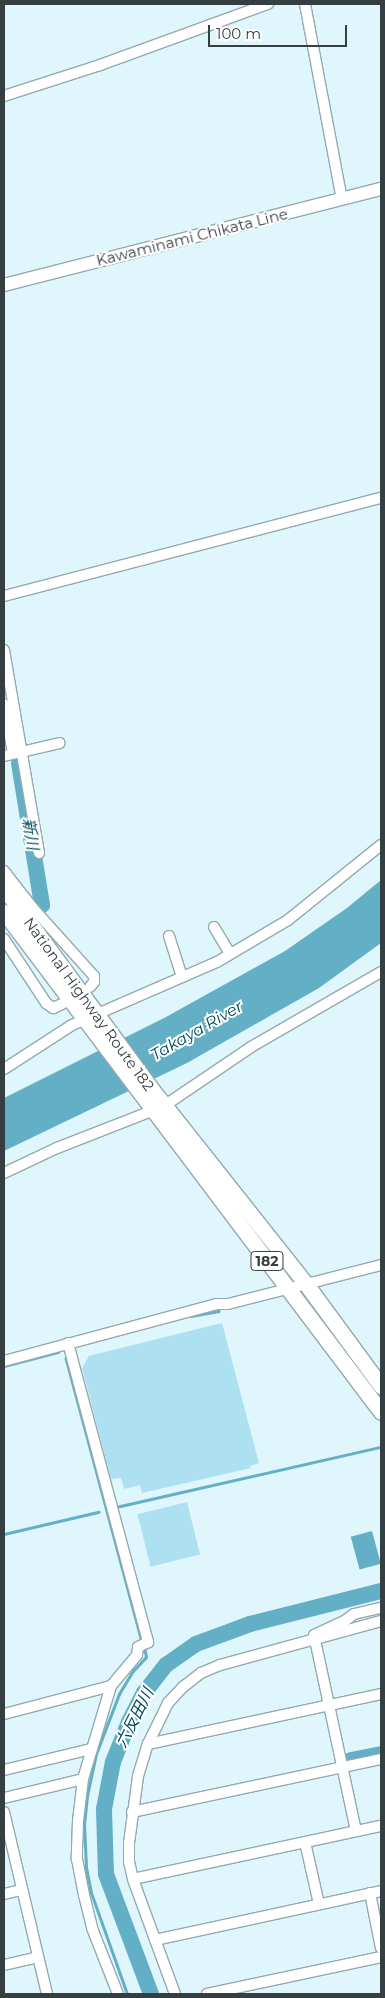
<!DOCTYPE html>
<meta charset="utf-8">
<style>
body{margin:0}
#map{position:relative;width:385px;height:1998px;overflow:hidden;background:#dff6fd;font-family:Montserrat,"Noto Sans JP",sans-serif}
div>[style]{position:absolute}
.green>*{inset:0;background:#ade0f0;transform-origin:0 0}
.water>*{inset:0;background:#63afc5;transform-origin:0 0}
.stream>*{height:2.5px;margin:-1.25px;padding:0 1.25px;transform-origin:1.25px;border-radius:1.25px;background:#63afc5}
.river>*{height:16px;margin:-8px;padding:0 8px;transform-origin:8px;border-radius:8px;background:#63afc5}
.roads{filter:drop-shadow(1px 0 #94a9b0) drop-shadow(-1px 0 #94a9b0) drop-shadow(0 1px #94a9b0) drop-shadow(0 -1px #94a9b0)}
.minor>*{height:10px;margin:-5px;padding:0 5px;transform-origin:5px;border-radius:5px;background:#fff}
.major>*{height:12px;margin:-6px;padding:0 6px;transform-origin:6px;border-radius:6px;background:#fff}
.highway>*{height:15px;margin:-7.5px;padding:0 7.5px;transform-origin:7.5px;border-radius:7.5px;background:#fff}
span{translate:-50% -50%;white-space:nowrap;text-align:center;line-height:1.15;-webkit-text-stroke:4px #fff;paint-order:stroke}
.shield-label span{padding:1px 4px;background:#fff;border:1px solid;border-radius:4px;-webkit-text-stroke-width:0}
.shield-label{font-size:14px;color:#353e40;font-weight:700}
.street-label{font-size:15px;color:#353e40}
.water-label{font-size:16px;color:#024a5a;font-style:italic}
.frame{position:absolute;inset:0;border:5px solid #353e40;pointer-events:none}
.scale{position:absolute;left:208px;top:25px;width:139px;height:22px;box-sizing:border-box;border:2px solid #353e40;border-top:0;padding-left:6px;font-size:15px;line-height:18px;white-space:nowrap;color:#353e40;-webkit-text-stroke:4px #fff;paint-order:stroke}
</style>
<div id="map">
<div class="green">
<div style="clip-path:polygon(222px 1323px,259px 1463px,250px 1466px,251px 1468px,142px 1493px,140px 1485px,124px 1489px,121px 1478px,111px 1479px,82px 1368px,89px 1356px)"></div>
<div style="left:187px;top:1502px;width:54px;height:51px;rotate:76deg"></div>
</div>
<div class="water">
<div style="clip-path:polygon(381px 880px,381px 943px,319px 988px,187px 1063px,4px 1151px,4px 1098px,166px 1017px,285px 951px,347px 908px)"></div>
<div style="left:372px;top:1531px;width:34px;height:22px;rotate:75deg"></div>
</div>
<div class="stream">
<div style="left:191px;top:1316px;width:28px;rotate:-10deg"></div>
<div style="left:66px;top:1358px;width:293px;rotate:75deg"></div>
<div style="left:4px;top:1366px;width:56px;rotate:-14.5deg"></div>
<div style="left:116px;top:1507px;width:272px;rotate:-12.8deg"></div>
<div style="left:4px;top:1534px;width:97px;rotate:-13.2deg"></div>
<div style="left:127px;top:1994px;width:107px;rotate:-109.6deg"></div>
<div style="left:91px;top:1893px;width:26px;rotate:-101deg"></div>
<div style="left:86px;top:1867px;width:42px;rotate:-92.7deg"></div>
<div style="left:84px;top:1825px;width:29px;rotate:-84deg"></div>
<div style="left:87px;top:1796px;width:43px;rotate:-77.9deg"></div>
<div style="left:96px;top:1754px;width:64px;rotate:-69deg"></div>
<div style="left:119px;top:1694px;width:27px;rotate:-59deg"></div>
<div style="left:133px;top:1671px;width:19px;rotate:-47deg"></div>
<div style="left:146px;top:1657px;width:10px;rotate:-101deg"></div>
</div>
<div class="river">
<div style="left:19px;top:763px;width:144px;rotate:80.8deg"></div>
<div style="left:42px;top:905px;width:5px;rotate:169deg"></div>
<div style="left:351px;top:1760px;width:31px;rotate:-11deg"></div>
<div style="left:151px;top:1994px;width:128px;rotate:-110.6deg"></div>
<div style="left:106px;top:1874px;width:65px;rotate:-91.8deg"></div>
<div style="left:104px;top:1809px;width:48px;rotate:-79.2deg"></div>
<div style="left:113px;top:1762px;width:43px;rotate:-68.2deg"></div>
<div style="left:129px;top:1722px;width:33px;rotate:-63deg"></div>
<div style="left:144px;top:1693px;width:36px;rotate:-52deg"></div>
<div style="left:166px;top:1665px;width:37px;rotate:-35deg"></div>
<div style="left:196px;top:1644px;width:58px;rotate:-20.3deg"></div>
<div style="left:250px;top:1624px;width:135px;rotate:-14.1deg"></div>
</div>
<div class="roads">
<div class="minor">
<div style="left:305px;top:4px;width:198px;rotate:79.3deg"></div>
<div style="left:4px;top:96px;width:101px;rotate:-17.9deg"></div>
<div style="left:100px;top:65px;width:179px;rotate:-20deg"></div>
<div style="left:4px;top:596px;width:390px;rotate:-14.6deg"></div>
<div style="left:4px;top:650px;width:206px;rotate:80.2deg"></div>
<div style="left:4px;top:704px;width:50px;rotate:79.6deg"></div>
<div style="left:4px;top:756px;width:57px;rotate:-13.1deg"></div>
<div style="left:4px;top:871px;width:46px;rotate:52.1deg"></div>
<div style="left:32px;top:907px;width:93px;rotate:48.1deg"></div>
<div style="left:94px;top:976px;width:6px;rotate:90deg"></div>
<div style="left:94px;top:982px;width:6px;rotate:129deg"></div>
<div style="left:214px;top:927px;width:31px;rotate:59deg"></div>
<div style="left:169px;top:936px;width:43px;rotate:72.4deg"></div>
<div style="left:4px;top:939px;width:77px;rotate:56.7deg"></div>
<div style="left:46px;top:1003px;width:9px;rotate:36deg"></div>
<div style="left:53px;top:1008px;width:10px;rotate:-24deg"></div>
<div style="left:4px;top:1069px;width:81px;rotate:-32.9deg"></div>
<div style="left:72px;top:1025px;width:158px;rotate:-23.5deg"></div>
<div style="left:217px;top:962px;width:82px;rotate:-30.6deg"></div>
<div style="left:288px;top:920px;width:119px;rotate:-38.9deg"></div>
<div style="left:4px;top:1173px;width:59px;rotate:-25.3deg"></div>
<div style="left:57px;top:1148px;width:115px;rotate:-21.4deg"></div>
<div style="left:164px;top:1106px;width:105px;rotate:-34.1deg"></div>
<div style="left:251px;top:1047px;width:150px;rotate:-30deg"></div>
<div style="left:68px;top:1343px;width:310px;rotate:75deg"></div>
<div style="left:148px;top:1642px;width:11px;rotate:153deg"></div>
<div style="left:138px;top:1647px;width:8px;rotate:97deg"></div>
<div style="left:137px;top:1655px;width:40px;rotate:130deg"></div>
<div style="left:111px;top:1686px;width:97px;rotate:106.8deg"></div>
<div style="left:83px;top:1779px;width:42px;rotate:96.8deg"></div>
<div style="left:78px;top:1821px;width:38px;rotate:92deg"></div>
<div style="left:77px;top:1859px;width:37px;rotate:79deg"></div>
<div style="left:84px;top:1895px;width:34px;rotate:76deg"></div>
<div style="left:92px;top:1928px;width:71px;rotate:68.5deg"></div>
<div style="left:4px;top:1361px;width:220px;rotate:-15deg"></div>
<div style="left:216px;top:1304px;width:12px"></div>
<div style="left:228px;top:1304px;width:158px;rotate:-14.3deg"></div>
<div style="left:4px;top:1714px;width:111px;rotate:-14.7deg"></div>
<div style="left:148px;top:1744px;width:238px;rotate:-12.1deg"></div>
<div style="left:4px;top:1770px;width:89px;rotate:-13.6deg"></div>
<div style="left:4px;top:1798px;width:81px;rotate:-13.5deg"></div>
<div style="left:4px;top:1812px;width:187px;rotate:76.7deg"></div>
<div style="left:132px;top:1812px;width:255px;rotate:-12deg"></div>
<div style="left:356px;top:1831px;width:200px;rotate:-102.1deg"></div>
<div style="left:314px;top:1635px;width:35px;rotate:-25deg"></div>
<div style="left:346px;top:1620px;width:10px;rotate:-37deg"></div>
<div style="left:354px;top:1614px;width:28px;rotate:-13deg"></div>
<div style="left:305px;top:1842px;width:64px;rotate:77.3deg"></div>
<div style="left:133px;top:1879px;width:254px;rotate:-12.1deg"></div>
<div style="left:370px;top:1893px;width:56px;rotate:78.7deg"></div>
<div style="left:4px;top:1894px;width:18px;rotate:-13deg"></div>
<div style="left:155px;top:1940px;width:231px;rotate:-12.2deg"></div>
<div style="left:4px;top:1965px;width:35px;rotate:-13deg"></div>
<div style="left:175px;top:1994px;width:122px;rotate:-110.1deg"></div>
<div style="left:133px;top:1879px;width:17px;rotate:-103deg"></div>
<div style="left:129px;top:1862px;width:19px;rotate:-90deg"></div>
<div style="left:129px;top:1843px;width:68px;rotate:-82.3deg"></div>
<div style="left:138px;top:1776px;width:34px;rotate:-73deg"></div>
<div style="left:148px;top:1744px;width:46px;rotate:-64deg"></div>
<div style="left:168px;top:1703px;width:22px;rotate:-47deg"></div>
<div style="left:183px;top:1687px;width:23px;rotate:-38deg"></div>
<div style="left:201px;top:1673px;width:21px;rotate:-23deg"></div>
<div style="left:220px;top:1665px;width:167px;rotate:-15.3deg"></div>
<div style="left:207px;top:1994px;width:178px;rotate:-12deg"></div>
</div>
<div class="major">
<div style="left:4px;top:285px;width:389px;rotate:-14.3deg"></div>
</div>
<div class="highway">
<div style="left:4px;top:888px;width:258px;rotate:53.7deg"></div>
<div style="left:157px;top:1096px;width:240px;rotate:51.6deg"></div>
<div style="left:306px;top:1284px;width:127px;rotate:53.7deg"></div>
<div style="left:4px;top:912px;width:626px;rotate:52.98deg"></div>
</div>
</div>
<div class="shield-label">
<span style="left:267px;top:1261px">182</span>
</div>
<div class="street-label">
<span style="left:192px;top:237px;rotate:-14deg">Kawaminami Chikata Line</span>
<span style="left:89px;top:1004px;rotate:54deg">National Highway Route 182</span>
</div>
<div class="water-label">
<span style="left:30px;top:834px;rotate:81deg">新川</span>
<span style="left:197px;top:1031px;rotate:-30deg">Takaya River</span>
<span style="left:135px;top:1718px;rotate:-63deg">六反田川</span>
</div>
<div class="frame"></div>
<div class="scale">100 m</div>
</div>
